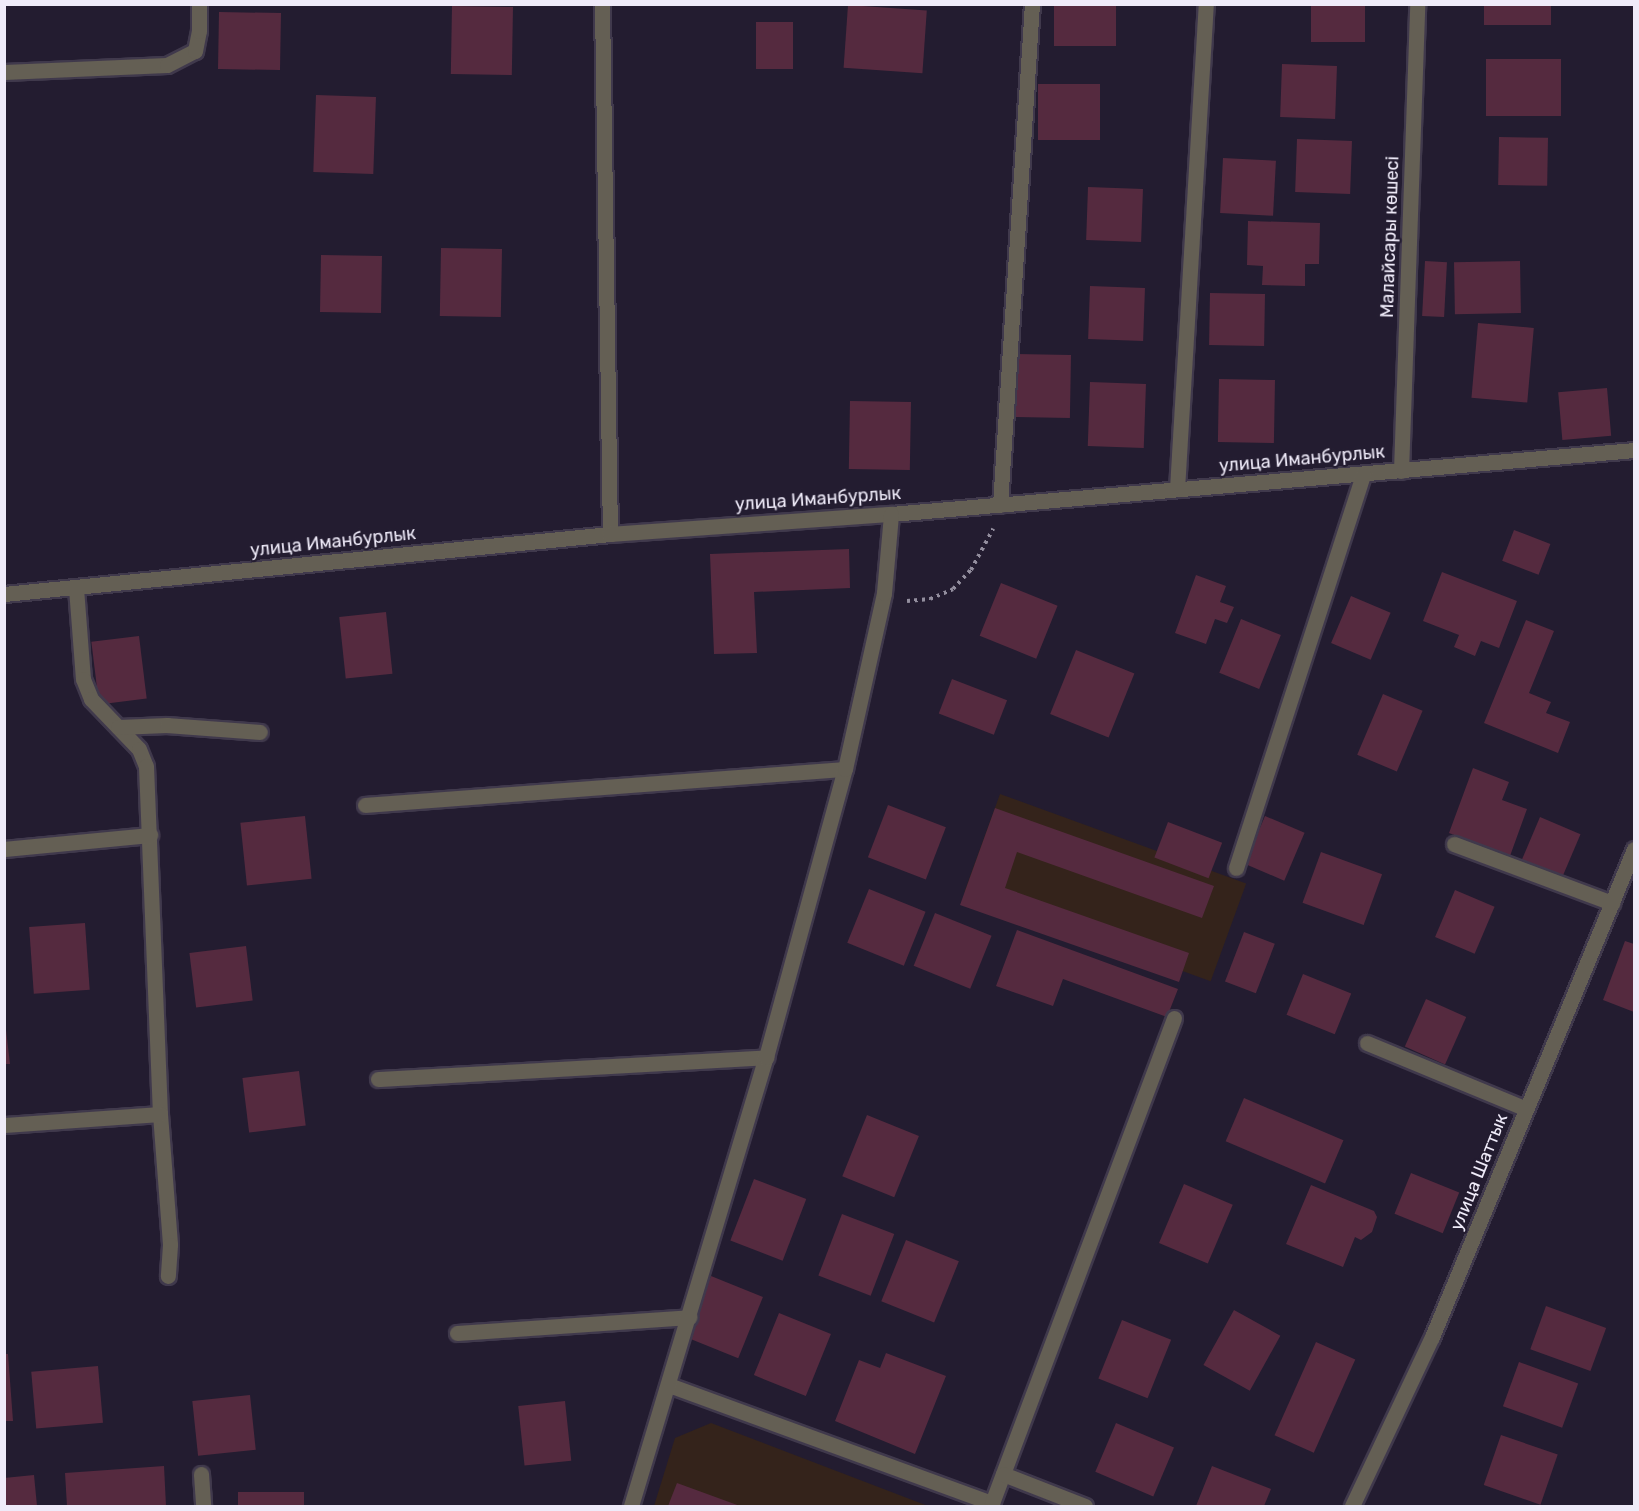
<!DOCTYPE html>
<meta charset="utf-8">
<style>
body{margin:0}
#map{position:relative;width:1639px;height:1511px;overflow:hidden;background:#231c30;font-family:Rubik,sans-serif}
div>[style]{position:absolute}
.industrial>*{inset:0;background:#34231b;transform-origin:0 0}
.building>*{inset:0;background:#552a3f;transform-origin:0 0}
.path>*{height:4px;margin-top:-2px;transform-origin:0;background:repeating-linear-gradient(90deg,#938e9e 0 3px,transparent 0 7.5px)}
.roads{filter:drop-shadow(2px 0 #40394c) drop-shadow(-2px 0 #40394c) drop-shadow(0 2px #40394c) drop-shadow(0 -2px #40394c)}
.minor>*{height:15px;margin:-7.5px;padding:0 7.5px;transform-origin:7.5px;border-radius:7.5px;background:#645f54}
span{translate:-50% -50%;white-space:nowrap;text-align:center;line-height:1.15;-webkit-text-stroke:4.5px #231c30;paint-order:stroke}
.street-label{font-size:18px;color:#efebf9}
.frame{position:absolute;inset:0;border:6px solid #efebf9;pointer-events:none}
</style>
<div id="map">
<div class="industrial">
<div style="left:1000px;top:794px;width:262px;height:104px;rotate:20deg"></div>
<div style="clip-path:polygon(711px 1423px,928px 1506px,654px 1506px,675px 1438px)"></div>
</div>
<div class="building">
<div style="left:1054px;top:4px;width:62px;height:42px"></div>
<div style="left:1311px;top:4px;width:54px;height:38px"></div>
<div style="left:1484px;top:4px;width:67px;height:21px"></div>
<div style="left:848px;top:5px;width:79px;height:63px;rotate:4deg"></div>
<div style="left:452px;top:6px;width:61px;height:68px;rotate:1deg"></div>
<div style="left:219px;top:12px;width:62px;height:57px;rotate:1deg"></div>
<div style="left:756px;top:22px;width:37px;height:47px"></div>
<div style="left:1561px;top:59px;width:57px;height:75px;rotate:90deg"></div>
<div style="left:1282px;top:64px;width:55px;height:53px;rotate:2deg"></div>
<div style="left:1100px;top:84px;width:56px;height:62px;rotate:90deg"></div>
<div style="left:316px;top:95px;width:60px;height:77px;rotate:2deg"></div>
<div style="left:1499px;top:137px;width:49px;height:48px;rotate:1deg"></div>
<div style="left:1297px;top:139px;width:55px;height:53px;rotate:2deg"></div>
<div style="left:1223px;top:158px;width:53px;height:55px;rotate:3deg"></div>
<div style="left:1088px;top:187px;width:55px;height:53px;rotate:2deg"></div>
<div style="clip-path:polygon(1248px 221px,1320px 223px,1319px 264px,1305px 264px,1305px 286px,1262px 285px,1263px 266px,1247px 265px)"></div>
<div style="left:441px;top:248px;width:61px;height:68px;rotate:1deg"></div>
<div style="left:321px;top:255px;width:61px;height:57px;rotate:1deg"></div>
<div style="left:1425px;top:261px;width:22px;height:55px;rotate:3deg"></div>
<div style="left:1520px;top:261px;width:52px;height:66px;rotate:89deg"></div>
<div style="left:1090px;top:286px;width:55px;height:53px;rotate:2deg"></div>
<div style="left:1210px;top:293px;width:55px;height:52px;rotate:1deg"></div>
<div style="left:1478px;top:323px;width:56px;height:75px;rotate:5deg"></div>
<div style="left:1015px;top:354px;width:56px;height:63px;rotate:1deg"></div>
<div style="left:1219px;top:379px;width:56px;height:63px;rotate:1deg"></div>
<div style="left:1090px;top:382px;width:56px;height:64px;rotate:2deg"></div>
<div style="left:1607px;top:388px;width:48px;height:49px;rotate:85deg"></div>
<div style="left:850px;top:401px;width:61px;height:68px;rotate:1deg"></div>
<div style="left:1514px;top:530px;width:39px;height:33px;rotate:21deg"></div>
<div style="clip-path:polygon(849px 549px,850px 588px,754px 592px,757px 653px,714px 654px,710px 554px)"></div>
<div style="clip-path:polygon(1442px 572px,1517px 601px,1499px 648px,1481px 641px,1475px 656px,1454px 647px,1459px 635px,1423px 621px)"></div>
<div style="clip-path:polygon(1196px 575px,1226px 586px,1220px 602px,1234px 607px,1227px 623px,1215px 619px,1206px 644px,1175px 633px)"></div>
<div style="left:1001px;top:583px;width:61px;height:57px;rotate:22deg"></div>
<div style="left:1351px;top:596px;width:43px;height:51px;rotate:23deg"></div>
<div style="left:386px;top:612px;width:62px;height:47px;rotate:84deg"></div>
<div style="left:1241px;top:619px;width:43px;height:58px;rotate:22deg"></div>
<div style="clip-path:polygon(1526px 620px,1554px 631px,1529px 693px,1551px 702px,1546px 713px,1570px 722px,1558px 753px,1484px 723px)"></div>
<div style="left:139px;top:636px;width:63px;height:48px;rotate:83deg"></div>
<div style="left:1076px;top:650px;width:63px;height:69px;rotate:22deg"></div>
<div style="left:952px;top:679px;width:59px;height:37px;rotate:21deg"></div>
<div style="left:1383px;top:694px;width:43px;height:66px;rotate:23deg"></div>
<div style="clip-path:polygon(1473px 768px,1509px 782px,1502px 800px,1527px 809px,1510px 856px,1449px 833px)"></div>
<div style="left:888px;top:805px;width:62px;height:56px;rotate:21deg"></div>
<div style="clip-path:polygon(995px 808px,1214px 886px,1202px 918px,1017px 852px,1005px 888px,1189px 953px,1179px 982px,960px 905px)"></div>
<div style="left:305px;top:816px;width:63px;height:65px;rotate:84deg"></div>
<div style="left:1265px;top:816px;width:43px;height:52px;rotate:23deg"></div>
<div style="left:1540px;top:817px;width:44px;height:52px;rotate:23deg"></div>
<div style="left:1168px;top:822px;width:58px;height:38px;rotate:21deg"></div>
<div style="left:1321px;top:852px;width:65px;height:54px;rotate:20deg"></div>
<div style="left:869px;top:889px;width:61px;height:58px;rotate:22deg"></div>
<div style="left:1455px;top:890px;width:43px;height:51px;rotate:23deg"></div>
<div style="left:935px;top:913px;width:61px;height:57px;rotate:22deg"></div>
<div style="left:85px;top:923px;width:67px;height:56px;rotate:86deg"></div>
<div style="clip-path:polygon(1017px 930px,1178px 989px,1167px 1017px,1063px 979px,1053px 1006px,996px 986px)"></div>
<div style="left:1244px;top:932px;width:33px;height:53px;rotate:21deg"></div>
<div style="clip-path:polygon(1625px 941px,1634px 944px,1634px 1012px,1603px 1000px)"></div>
<div style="left:246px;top:946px;width:55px;height:57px;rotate:83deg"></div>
<div style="left:1303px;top:974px;width:52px;height:44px;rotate:22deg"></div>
<div style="left:1426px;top:999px;width:44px;height:52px;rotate:24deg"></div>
<div style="clip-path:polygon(4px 1013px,10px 1064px,4px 1064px)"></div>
<div style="left:299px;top:1071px;width:55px;height:57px;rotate:83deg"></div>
<div style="left:1244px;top:1098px;width:108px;height:47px;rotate:23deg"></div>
<div style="left:867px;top:1115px;width:56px;height:66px;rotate:22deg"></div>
<div style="left:1411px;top:1173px;width:52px;height:44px;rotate:22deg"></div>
<div style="left:754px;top:1179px;width:56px;height:66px;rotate:21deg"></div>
<div style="left:1184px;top:1184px;width:53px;height:64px;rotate:23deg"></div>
<div style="clip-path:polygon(1311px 1185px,1374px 1211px,1377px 1217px,1372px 1232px,1361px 1240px,1355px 1237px,1343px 1267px,1286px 1244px)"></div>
<div style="left:842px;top:1214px;width:56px;height:66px;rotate:21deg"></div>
<div style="left:906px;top:1240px;width:57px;height:66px;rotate:22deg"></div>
<div style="left:711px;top:1276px;width:56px;height:66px;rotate:22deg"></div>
<div style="left:1546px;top:1306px;width:64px;height:46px;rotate:20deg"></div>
<div style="left:1234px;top:1310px;width:53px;height:63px;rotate:29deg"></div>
<div style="left:779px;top:1313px;width:56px;height:67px;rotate:22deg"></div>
<div style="left:1122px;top:1320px;width:53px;height:63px;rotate:22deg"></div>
<div style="left:1316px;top:1342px;width:43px;height:102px;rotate:24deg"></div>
<div style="clip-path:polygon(886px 1353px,946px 1376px,915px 1454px,835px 1421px,859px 1360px,880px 1368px)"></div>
<div style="clip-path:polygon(4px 1354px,8px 1354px,13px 1421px,4px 1421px)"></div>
<div style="left:1519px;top:1362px;width:63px;height:47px;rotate:20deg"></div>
<div style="left:98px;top:1366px;width:57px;height:67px;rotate:85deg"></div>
<div style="left:250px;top:1395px;width:55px;height:58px;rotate:84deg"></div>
<div style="left:565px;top:1401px;width:60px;height:47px;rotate:84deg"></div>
<div style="left:1116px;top:1423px;width:63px;height:53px;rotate:23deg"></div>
<div style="left:1501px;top:1435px;width:60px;height:53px;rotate:19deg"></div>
<div style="clip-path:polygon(164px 1466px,166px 1506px,67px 1506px,65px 1473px)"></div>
<div style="clip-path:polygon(1212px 1466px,1271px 1489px,1264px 1506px,1196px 1506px)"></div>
<div style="clip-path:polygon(34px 1475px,37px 1506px,4px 1506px,4px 1478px)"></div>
<div style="clip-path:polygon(677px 1483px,740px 1506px,668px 1506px)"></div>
<div style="left:238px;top:1492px;width:66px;height:14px"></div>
</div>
<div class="path">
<div style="left:907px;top:601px;width:23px;rotate:-5deg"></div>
<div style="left:930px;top:599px;width:25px;rotate:-23deg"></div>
<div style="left:953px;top:589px;width:26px;rotate:-47deg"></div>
<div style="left:971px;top:570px;width:47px;rotate:-61.8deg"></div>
</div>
<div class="roads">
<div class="minor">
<div style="left:602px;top:4px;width:530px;rotate:89.14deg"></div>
<div style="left:4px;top:72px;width:163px;rotate:-2.5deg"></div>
<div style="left:167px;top:65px;width:31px;rotate:-27deg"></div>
<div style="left:195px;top:51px;width:20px;rotate:-79deg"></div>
<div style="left:199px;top:31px;width:27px;rotate:-90deg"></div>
<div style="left:1401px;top:471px;width:467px;rotate:-88deg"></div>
<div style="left:1177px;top:489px;width:486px;rotate:-86.6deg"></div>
<div style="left:1000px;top:505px;width:502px;rotate:-86.35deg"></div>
<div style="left:76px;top:588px;width:91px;rotate:85.6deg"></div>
<div style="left:83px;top:679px;width:22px;rotate:68deg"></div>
<div style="left:91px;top:699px;width:69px;rotate:46.2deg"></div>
<div style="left:139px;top:749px;width:18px;rotate:68deg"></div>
<div style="left:146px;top:766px;width:348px;rotate:87.7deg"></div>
<div style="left:160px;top:1114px;width:131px;rotate:85.6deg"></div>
<div style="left:170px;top:1245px;width:31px;rotate:94deg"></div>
<div style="left:4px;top:594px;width:609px;rotate:-5.65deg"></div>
<div style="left:610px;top:534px;width:282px;rotate:-4.1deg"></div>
<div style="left:891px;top:514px;width:746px;rotate:-4.92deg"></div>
<div style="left:118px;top:727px;width:49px;rotate:-2.3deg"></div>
<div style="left:167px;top:725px;width:93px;rotate:4.3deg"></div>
<div style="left:365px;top:805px;width:481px;rotate:-4.3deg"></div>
<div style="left:1454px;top:844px;width:169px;rotate:20.5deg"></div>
<div style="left:4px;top:849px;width:147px;rotate:-5.5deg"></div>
<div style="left:1236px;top:868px;width:414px;rotate:-72.1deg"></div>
<div style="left:1367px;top:1043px;width:172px;rotate:22.5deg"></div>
<div style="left:378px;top:1079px;width:389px;rotate:-3.2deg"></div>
<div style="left:4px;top:1125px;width:156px;rotate:-4deg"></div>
<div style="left:457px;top:1333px;width:233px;rotate:-3.9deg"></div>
<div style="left:669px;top:1385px;width:344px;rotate:20.1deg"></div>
<div style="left:992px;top:1503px;width:518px;rotate:-69.43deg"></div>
<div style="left:201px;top:1474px;width:32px;rotate:86deg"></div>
<div style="left:1003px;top:1474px;width:88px;rotate:21.3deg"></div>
<div style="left:631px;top:1506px;width:469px;rotate:-73.3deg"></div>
<div style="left:766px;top:1057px;width:299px;rotate:-74.7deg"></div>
<div style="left:845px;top:769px;width:180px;rotate:-77.5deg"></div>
<div style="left:884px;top:593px;width:79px;rotate:-84.9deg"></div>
<div style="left:1352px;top:1506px;width:187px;rotate:-64.7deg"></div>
<div style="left:1432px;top:1337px;width:528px;rotate:-67.51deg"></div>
</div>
</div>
<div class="street-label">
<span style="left:1390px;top:237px;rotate:-88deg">Малайсары көшесі</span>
<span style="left:1302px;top:459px;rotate:-5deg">улица Иманбурлык</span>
<span style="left:818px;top:499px;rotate:-4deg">улица Иманбурлык</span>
<span style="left:333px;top:542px;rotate:-6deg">улица Иманбурлык</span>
<span style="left:1479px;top:1172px;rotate:-68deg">улица Шаттык</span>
</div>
<div class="frame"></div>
</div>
